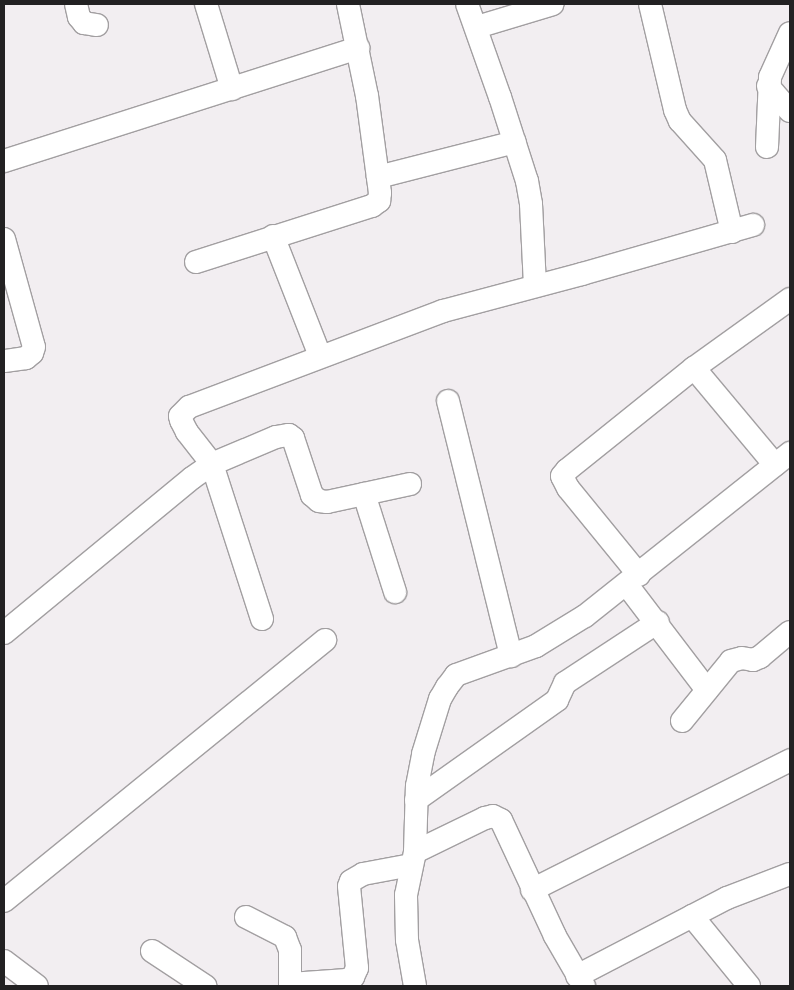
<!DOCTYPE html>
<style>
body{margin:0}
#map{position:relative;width:794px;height:990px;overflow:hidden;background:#f2eef1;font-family:Quicksand,sans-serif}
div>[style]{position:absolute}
.roads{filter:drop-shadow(1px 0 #a29fa1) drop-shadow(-1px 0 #a29fa1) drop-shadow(0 1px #a29fa1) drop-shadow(0 -1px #a29fa1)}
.minor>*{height:22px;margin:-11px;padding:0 11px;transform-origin:11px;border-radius:11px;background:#fff}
span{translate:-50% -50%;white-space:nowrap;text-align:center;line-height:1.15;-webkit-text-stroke:5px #fffcfe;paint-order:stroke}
.frame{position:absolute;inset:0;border:5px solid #222122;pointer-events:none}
</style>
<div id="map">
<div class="roads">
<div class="minor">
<div style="left:76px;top:4px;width:13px;rotate:77deg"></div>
<div style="left:79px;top:17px;width:8px;rotate:50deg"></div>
<div style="left:84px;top:23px;width:13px;rotate:9deg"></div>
<div style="left:206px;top:4px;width:89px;rotate:73deg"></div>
<div style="left:467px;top:4px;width:99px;rotate:70.5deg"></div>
<div style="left:500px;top:97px;width:88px;rotate:72.2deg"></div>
<div style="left:527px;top:181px;width:23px;rotate:80deg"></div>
<div style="left:531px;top:204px;width:82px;rotate:87.2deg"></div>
<div style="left:650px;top:4px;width:109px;rotate:76.7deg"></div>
<div style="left:675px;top:110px;width:12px;rotate:66deg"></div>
<div style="left:680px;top:121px;width:52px;rotate:48.1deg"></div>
<div style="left:715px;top:160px;width:74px;rotate:76.7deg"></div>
<div style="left:477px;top:27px;width:79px;rotate:-16.8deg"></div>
<div style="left:768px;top:86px;width:33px;rotate:49deg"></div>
<div style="left:767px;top:147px;width:70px;rotate:-87.5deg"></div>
<div style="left:770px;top:77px;width:48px;rotate:-65.6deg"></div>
<div style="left:4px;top:161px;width:372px;rotate:-17.7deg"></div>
<div style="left:378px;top:177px;width:141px;rotate:-14.3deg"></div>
<div style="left:273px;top:236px;width:129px;rotate:68.6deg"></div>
<div style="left:4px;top:239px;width:112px;rotate:74.5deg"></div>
<div style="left:34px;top:347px;width:6px;rotate:108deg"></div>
<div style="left:32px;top:353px;width:8px;rotate:140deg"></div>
<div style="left:26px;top:358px;width:22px;rotate:172deg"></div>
<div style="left:196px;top:262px;width:185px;rotate:-17.7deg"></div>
<div style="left:372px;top:206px;width:9px;rotate:-36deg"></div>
<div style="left:379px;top:201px;width:8px;rotate:-83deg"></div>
<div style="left:380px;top:193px;width:98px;rotate:-97.6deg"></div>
<div style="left:367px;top:96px;width:94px;rotate:-101.7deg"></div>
<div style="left:694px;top:368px;width:126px;rotate:50.1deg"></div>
<div style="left:448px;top:401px;width:263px;rotate:76.1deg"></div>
<div style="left:364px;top:494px;width:103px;rotate:72.4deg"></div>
<div style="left:639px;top:575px;width:112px;rotate:-129.2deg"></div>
<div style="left:568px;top:488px;width:13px;rotate:-117deg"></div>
<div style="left:562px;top:476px;width:8px;rotate:-50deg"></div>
<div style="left:567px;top:470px;width:163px;rotate:-38.8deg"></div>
<div style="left:694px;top:368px;width:118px;rotate:-35.7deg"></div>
<div style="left:627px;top:585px;width:132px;rotate:52.7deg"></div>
<div style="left:262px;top:619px;width:163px;rotate:-107.9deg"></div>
<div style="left:212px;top:464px;width:41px;rotate:-128deg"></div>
<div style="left:187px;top:432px;width:13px;rotate:-117deg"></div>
<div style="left:181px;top:420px;width:4px;rotate:-104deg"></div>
<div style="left:180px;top:416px;width:13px;rotate:-45deg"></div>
<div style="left:189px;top:407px;width:272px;rotate:-20.7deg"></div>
<div style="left:443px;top:311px;width:144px;rotate:-14.9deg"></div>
<div style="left:582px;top:274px;width:178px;rotate:-16deg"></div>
<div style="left:4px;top:633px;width:244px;rotate:-39.5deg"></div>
<div style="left:192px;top:478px;width:24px;rotate:-35deg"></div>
<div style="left:212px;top:464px;width:69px;rotate:-22.9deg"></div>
<div style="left:276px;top:437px;width:13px;rotate:-9deg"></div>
<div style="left:289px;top:435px;width:5px;rotate:37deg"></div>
<div style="left:293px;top:438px;width:60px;rotate:71.6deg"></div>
<div style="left:312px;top:495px;width:9px;rotate:41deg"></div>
<div style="left:319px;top:501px;width:8px;rotate:7deg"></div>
<div style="left:327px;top:502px;width:85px;rotate:-12.2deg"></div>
<div style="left:682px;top:721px;width:77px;rotate:-50.8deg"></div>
<div style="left:731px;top:661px;width:11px;rotate:-15deg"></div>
<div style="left:742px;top:658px;width:11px;rotate:10deg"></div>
<div style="left:753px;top:660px;width:8px;rotate:-23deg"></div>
<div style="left:760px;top:657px;width:39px;rotate:-40deg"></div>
<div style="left:416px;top:800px;width:173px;rotate:-35.3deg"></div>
<div style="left:557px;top:700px;width:19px;rotate:-65deg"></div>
<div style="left:565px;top:683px;width:111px;rotate:-33.3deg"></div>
<div style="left:415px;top:852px;width:78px;rotate:-25.9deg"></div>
<div style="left:485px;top:818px;width:8px;rotate:-14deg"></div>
<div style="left:493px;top:816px;width:9px;rotate:27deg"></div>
<div style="left:501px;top:820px;width:128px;rotate:65deg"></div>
<div style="left:555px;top:936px;width:58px;rotate:59.9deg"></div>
<div style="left:532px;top:890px;width:289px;rotate:-26.7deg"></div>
<div style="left:4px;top:901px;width:414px;rotate:-39.1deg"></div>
<div style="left:692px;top:916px;width:90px;rotate:50.8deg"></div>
<div style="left:246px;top:917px;width:44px;rotate:27.1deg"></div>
<div style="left:285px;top:937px;width:14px;rotate:69deg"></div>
<div style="left:290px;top:950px;width:36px;rotate:90deg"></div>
<div style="left:152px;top:951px;width:64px;rotate:33.4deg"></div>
<div style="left:4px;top:961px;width:41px;rotate:37.1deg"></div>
<div style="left:577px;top:976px;width:169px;rotate:-27.5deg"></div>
<div style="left:727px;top:898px;width:67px;rotate:-20.9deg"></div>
<div style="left:290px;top:984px;width:57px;rotate:-4deg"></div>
<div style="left:347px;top:980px;width:7px;rotate:-27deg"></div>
<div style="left:353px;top:977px;width:10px;rotate:-66deg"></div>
<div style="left:357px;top:968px;width:82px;rotate:-95.6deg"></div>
<div style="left:349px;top:886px;width:5px;rotate:-68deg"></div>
<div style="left:351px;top:881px;width:14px;rotate:-30deg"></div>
<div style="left:363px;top:874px;width:49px;rotate:-10.6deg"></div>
<div style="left:415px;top:986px;width:47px;rotate:-99.9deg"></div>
<div style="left:407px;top:940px;width:45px;rotate:-91.3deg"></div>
<div style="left:406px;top:895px;width:44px;rotate:-78.2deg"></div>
<div style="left:415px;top:852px;width:66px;rotate:-88.3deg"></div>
<div style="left:417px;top:786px;width:33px;rotate:-79deg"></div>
<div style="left:423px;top:754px;width:58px;rotate:-72.8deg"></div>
<div style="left:440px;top:699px;width:14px;rotate:-60deg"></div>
<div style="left:447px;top:687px;width:15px;rotate:-53deg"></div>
<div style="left:456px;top:675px;width:85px;rotate:-19.9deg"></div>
<div style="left:536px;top:646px;width:57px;rotate:-31.5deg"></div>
<div style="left:585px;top:616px;width:262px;rotate:-38.5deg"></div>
</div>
</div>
<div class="frame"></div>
</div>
